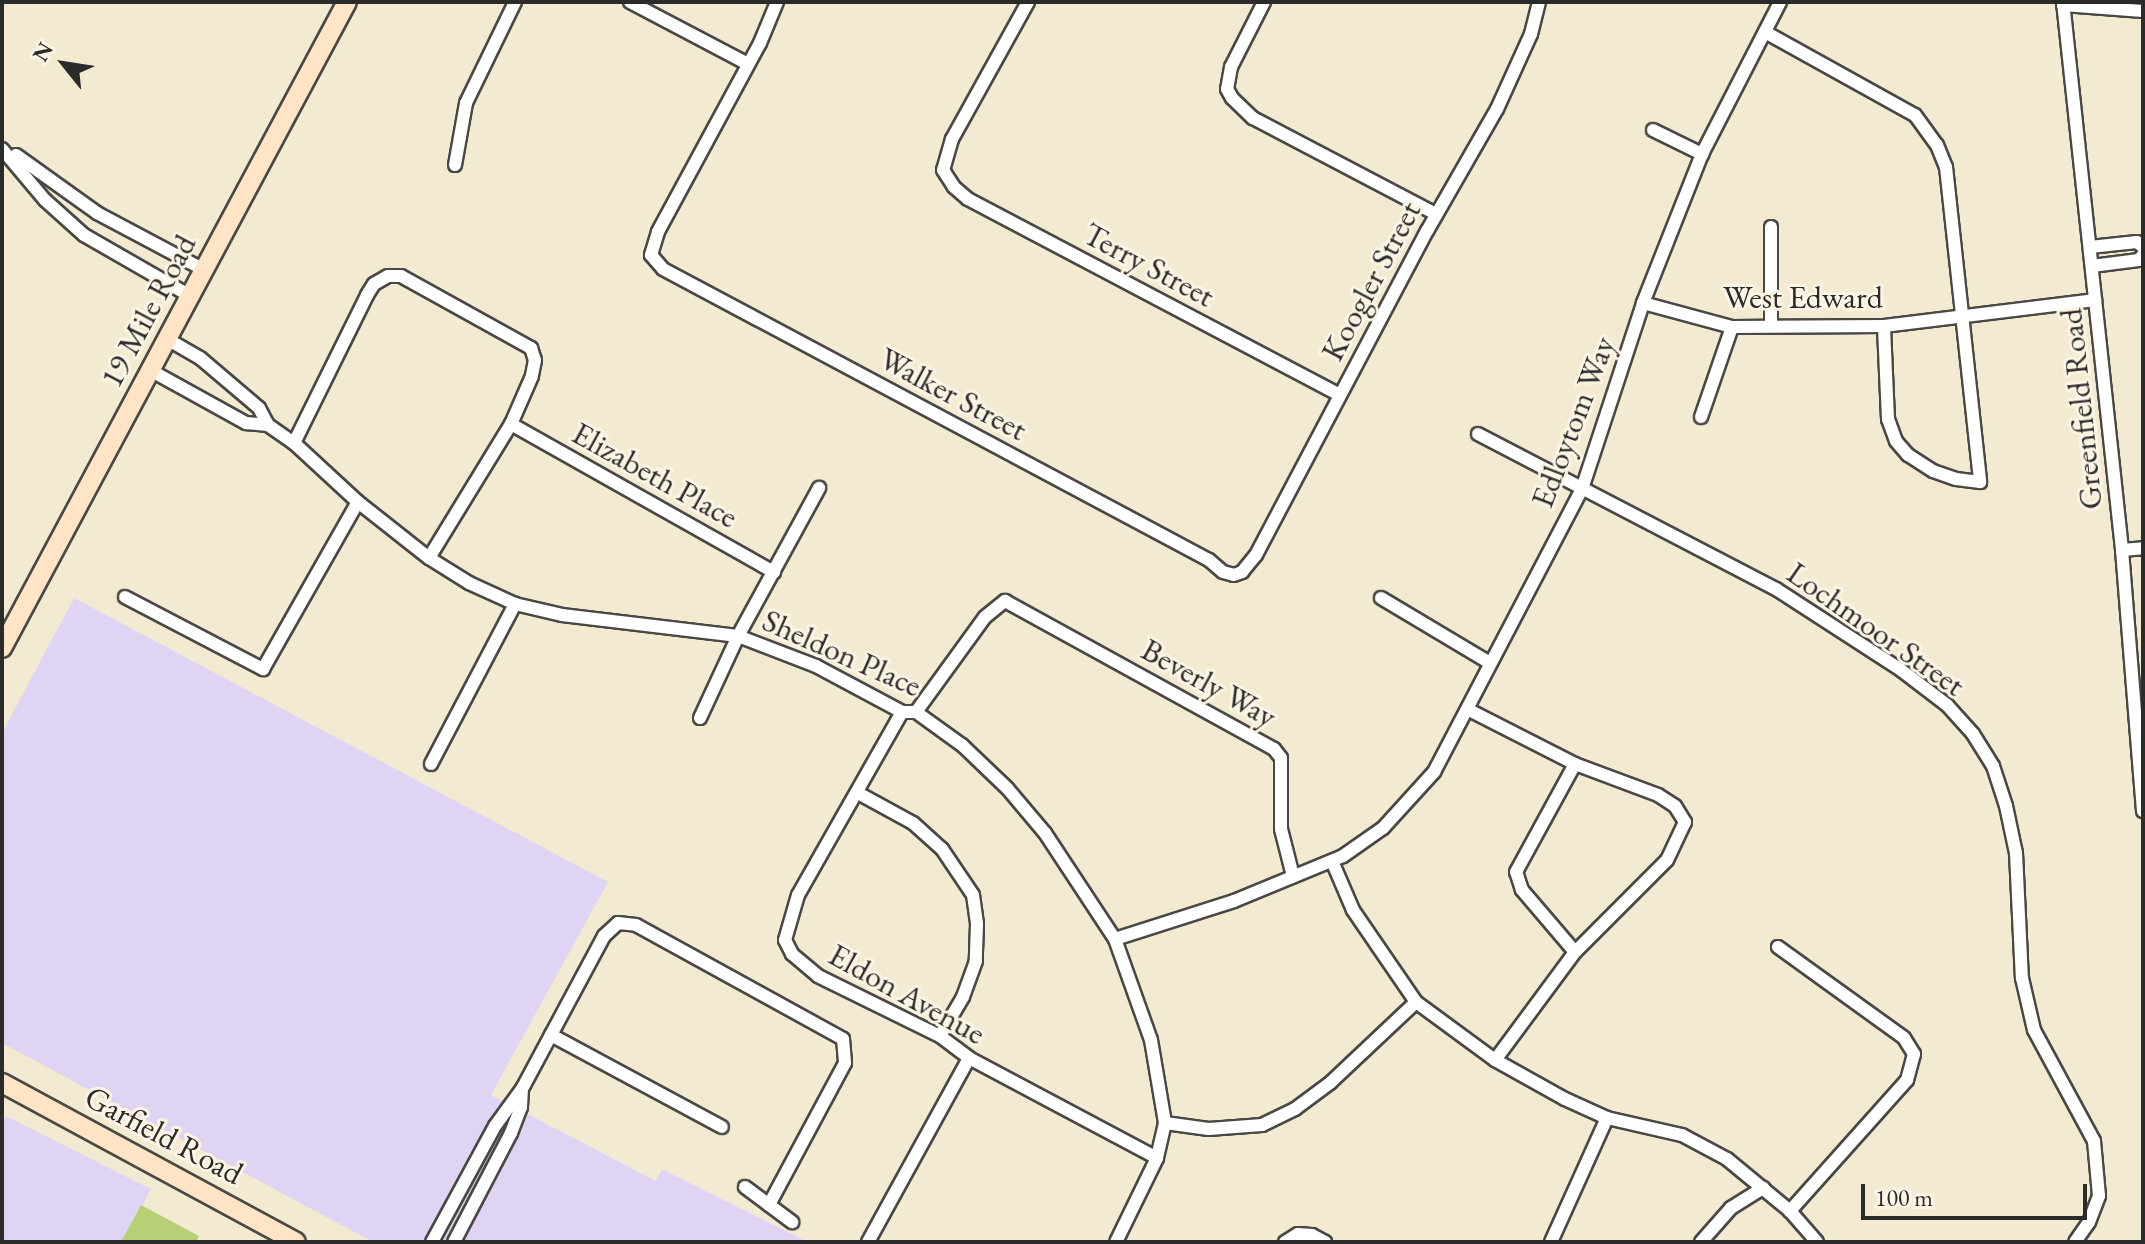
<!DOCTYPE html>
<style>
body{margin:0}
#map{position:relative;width:2145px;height:1244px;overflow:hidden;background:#f2ebd1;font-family:"EB Garamond",serif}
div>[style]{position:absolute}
.built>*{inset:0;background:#e0d4f4}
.green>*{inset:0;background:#b8d075}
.roads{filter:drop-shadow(2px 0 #494844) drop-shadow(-2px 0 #494844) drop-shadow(0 2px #494844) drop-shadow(0 -2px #494844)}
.street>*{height:12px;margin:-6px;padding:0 6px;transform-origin:6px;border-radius:6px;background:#fff}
.secondary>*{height:18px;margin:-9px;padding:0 9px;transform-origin:9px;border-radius:9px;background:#ffe4c6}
span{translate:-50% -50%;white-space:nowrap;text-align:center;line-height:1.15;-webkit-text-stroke:6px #fcf5e5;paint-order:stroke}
.street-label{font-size:32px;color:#2b2b2b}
.frame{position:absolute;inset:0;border:4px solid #2b2b2b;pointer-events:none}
.north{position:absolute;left:24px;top:24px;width:80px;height:80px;-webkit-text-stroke:6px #fcf5e5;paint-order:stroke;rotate:300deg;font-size:22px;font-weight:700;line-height:32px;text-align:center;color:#2b2b2b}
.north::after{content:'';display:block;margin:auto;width:28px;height:36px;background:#2b2b2b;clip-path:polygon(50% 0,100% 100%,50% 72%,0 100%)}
.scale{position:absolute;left:1861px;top:1184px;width:226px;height:36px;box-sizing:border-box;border:4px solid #2b2b2b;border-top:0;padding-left:10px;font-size:24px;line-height:28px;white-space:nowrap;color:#2b2b2b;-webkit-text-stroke:6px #fcf5e5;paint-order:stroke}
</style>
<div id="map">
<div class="built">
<div style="clip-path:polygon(74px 598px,608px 882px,491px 1095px,656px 1181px,662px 1169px,808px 1242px,373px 1242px,2px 1043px,2px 733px)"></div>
<div style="clip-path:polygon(6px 1116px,151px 1189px,123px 1242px,2px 1242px,2px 1124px)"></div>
</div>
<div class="green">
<div style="clip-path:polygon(141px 1205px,199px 1236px,196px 1242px,121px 1242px)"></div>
</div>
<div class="roads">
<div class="street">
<div style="left:630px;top:2px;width:133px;rotate:27.7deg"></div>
<div style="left:777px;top:2px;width:44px;rotate:112.5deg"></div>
<div style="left:760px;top:43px;width:215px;rotate:118.4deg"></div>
<div style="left:658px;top:232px;width:24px;rotate:107deg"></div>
<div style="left:651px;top:255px;width:18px;rotate:49deg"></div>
<div style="left:663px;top:269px;width:619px;rotate:28.06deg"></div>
<div style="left:1209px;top:560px;width:18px;rotate:41deg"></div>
<div style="left:1223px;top:572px;width:11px;rotate:15deg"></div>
<div style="left:1234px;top:575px;width:9px;rotate:-21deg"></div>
<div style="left:1242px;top:572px;width:22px;rotate:-51deg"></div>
<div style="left:1256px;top:555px;width:366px;rotate:-62.2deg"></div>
<div style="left:1427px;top:231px;width:141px;rotate:-60.2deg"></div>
<div style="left:1497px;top:109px;width:82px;rotate:-65.6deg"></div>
<div style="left:1531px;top:34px;width:33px;rotate:-76deg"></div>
<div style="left:1028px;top:2px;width:157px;rotate:119deg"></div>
<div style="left:952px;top:139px;width:32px;rotate:106deg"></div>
<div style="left:943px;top:170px;width:20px;rotate:57deg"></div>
<div style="left:954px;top:187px;width:18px;rotate:41deg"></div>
<div style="left:968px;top:199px;width:420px;rotate:27.8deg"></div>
<div style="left:1264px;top:2px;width:73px;rotate:116.9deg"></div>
<div style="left:1231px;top:67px;width:22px;rotate:100deg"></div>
<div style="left:1227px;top:89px;width:10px;rotate:61deg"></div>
<div style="left:1232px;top:98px;width:29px;rotate:44deg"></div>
<div style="left:1253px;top:118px;width:207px;rotate:27.7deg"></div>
<div style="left:2063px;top:2px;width:551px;rotate:83.85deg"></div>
<div style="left:2122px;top:550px;width:262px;rotate:85.4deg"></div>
<div style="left:2063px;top:5px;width:80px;rotate:4.3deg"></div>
<div style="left:1765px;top:32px;width:171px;rotate:29deg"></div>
<div style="left:1915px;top:115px;width:37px;rotate:54deg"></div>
<div style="left:1937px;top:145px;width:24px;rotate:68deg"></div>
<div style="left:1946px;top:167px;width:317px;rotate:83.8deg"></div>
<div style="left:1980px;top:482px;width:24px;rotate:-173deg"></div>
<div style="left:1956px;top:479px;width:24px;rotate:-161deg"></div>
<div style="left:1933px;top:471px;width:30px;rotate:-147deg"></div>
<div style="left:1908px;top:455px;width:18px;rotate:-131deg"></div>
<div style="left:1896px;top:441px;width:23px;rotate:-110deg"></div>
<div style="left:1888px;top:419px;width:93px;rotate:-92.5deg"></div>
<div style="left:1653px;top:130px;width:55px;rotate:26.1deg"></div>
<div style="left:2px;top:149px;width:67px;rotate:49.9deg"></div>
<div style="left:45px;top:200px;width:52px;rotate:41.9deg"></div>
<div style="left:84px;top:235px;width:122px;rotate:29.9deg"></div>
<div style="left:16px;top:155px;width:100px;rotate:35.6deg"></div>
<div style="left:97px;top:213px;width:121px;rotate:28deg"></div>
<div style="left:455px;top:165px;width:63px;rotate:-79.9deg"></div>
<div style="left:466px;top:103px;width:112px;rotate:-64.1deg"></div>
<div style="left:2090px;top:247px;width:47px;rotate:-6.1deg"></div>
<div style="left:2137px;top:242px;width:8px;rotate:40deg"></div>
<div style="left:2092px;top:266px;width:47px;rotate:-7.3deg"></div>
<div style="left:2139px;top:260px;width:6px;rotate:-51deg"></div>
<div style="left:1643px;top:303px;width:92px;rotate:15.1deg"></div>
<div style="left:1732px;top:327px;width:152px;rotate:-0.4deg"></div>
<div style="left:1884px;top:326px;width:213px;rotate:-7deg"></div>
<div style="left:1771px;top:325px;width:98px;rotate:-90deg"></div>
<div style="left:150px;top:370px;width:110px;rotate:28.9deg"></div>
<div style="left:246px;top:423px;width:22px;rotate:5deg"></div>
<div style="left:268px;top:425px;width:19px;rotate:-118deg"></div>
<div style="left:259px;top:408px;width:77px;rotate:-139.7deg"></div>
<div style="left:200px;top:358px;width:38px;rotate:-150deg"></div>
<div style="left:1701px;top:417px;width:95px;rotate:-71deg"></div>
<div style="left:511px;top:424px;width:302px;rotate:29.4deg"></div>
<div style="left:268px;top:425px;width:32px;rotate:35deg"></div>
<div style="left:294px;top:443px;width:87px;rotate:42.7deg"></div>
<div style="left:358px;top:502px;width:90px;rotate:38.3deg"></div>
<div style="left:429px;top:558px;width:47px;rotate:32deg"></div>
<div style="left:469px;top:583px;width:51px;rotate:24.5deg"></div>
<div style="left:515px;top:604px;width:48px;rotate:13.2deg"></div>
<div style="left:562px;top:615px;width:177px;rotate:6.8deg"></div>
<div style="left:738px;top:636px;width:84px;rotate:21deg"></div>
<div style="left:816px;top:666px;width:98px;rotate:28.1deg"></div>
<div style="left:902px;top:712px;width:14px"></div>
<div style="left:916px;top:712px;width:57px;rotate:35.7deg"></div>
<div style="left:962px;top:745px;width:62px;rotate:43.7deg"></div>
<div style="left:1007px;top:788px;width:59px;rotate:49.8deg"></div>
<div style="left:1045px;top:833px;width:127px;rotate:56.6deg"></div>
<div style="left:1115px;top:939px;width:107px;rotate:70.4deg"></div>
<div style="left:1151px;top:1040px;width:84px;rotate:80.4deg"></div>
<div style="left:1165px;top:1123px;width:36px;rotate:103deg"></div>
<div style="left:1157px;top:1158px;width:93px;rotate:116deg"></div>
<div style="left:1478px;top:434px;width:336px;rotate:27.5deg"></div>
<div style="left:1776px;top:589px;width:149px;rotate:32.9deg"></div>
<div style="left:1901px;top:670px;width:58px;rotate:37.3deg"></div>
<div style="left:1947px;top:705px;width:39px;rotate:48deg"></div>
<div style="left:1973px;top:734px;width:38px;rotate:58deg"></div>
<div style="left:1993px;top:766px;width:42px;rotate:72deg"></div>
<div style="left:2006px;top:806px;width:48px;rotate:78deg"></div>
<div style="left:2016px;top:853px;width:125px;rotate:87.3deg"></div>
<div style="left:2022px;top:978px;width:53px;rotate:77deg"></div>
<div style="left:2034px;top:1030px;width:126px;rotate:61.6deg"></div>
<div style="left:2094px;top:1141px;width:55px;rotate:84.8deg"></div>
<div style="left:2099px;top:1196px;width:28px;rotate:111deg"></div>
<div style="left:2089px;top:1222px;width:24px;rotate:125deg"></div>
<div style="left:294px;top:443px;width:165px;rotate:-63.7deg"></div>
<div style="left:367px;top:295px;width:13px;rotate:-58deg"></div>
<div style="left:374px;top:284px;width:16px;rotate:-30deg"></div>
<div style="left:388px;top:276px;width:13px"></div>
<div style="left:401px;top:276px;width:149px;rotate:29deg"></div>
<div style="left:531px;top:348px;width:13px;rotate:72deg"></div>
<div style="left:535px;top:360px;width:16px;rotate:101deg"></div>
<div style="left:532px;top:376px;width:52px;rotate:113.6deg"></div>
<div style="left:511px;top:424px;width:157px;rotate:121.5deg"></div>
<div style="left:2122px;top:550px;width:21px;rotate:-5deg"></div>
<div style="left:125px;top:597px;width:156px;rotate:27.6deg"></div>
<div style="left:263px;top:669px;width:192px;rotate:-60.4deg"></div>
<div style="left:1381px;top:598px;width:127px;rotate:30.8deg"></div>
<div style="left:1469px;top:710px;width:119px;rotate:27deg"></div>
<div style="left:1575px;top:764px;width:89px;rotate:20.5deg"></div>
<div style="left:1658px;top:795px;width:20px;rotate:33deg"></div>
<div style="left:1675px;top:806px;width:19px;rotate:58deg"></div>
<div style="left:1685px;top:822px;width:42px;rotate:115.3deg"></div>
<div style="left:1667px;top:860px;width:130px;rotate:135deg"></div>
<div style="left:1575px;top:952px;width:134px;rotate:126.5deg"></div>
<div style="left:902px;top:712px;width:210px;rotate:119.6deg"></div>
<div style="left:798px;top:895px;width:47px;rotate:106.1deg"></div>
<div style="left:785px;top:940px;width:16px;rotate:63deg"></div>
<div style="left:792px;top:954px;width:34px;rotate:40deg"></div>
<div style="left:818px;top:976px;width:136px;rotate:26.2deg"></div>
<div style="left:940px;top:1036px;width:36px;rotate:37deg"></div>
<div style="left:969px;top:1058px;width:213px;rotate:28deg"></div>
<div style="left:916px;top:712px;width:117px;rotate:-54deg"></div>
<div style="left:985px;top:617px;width:26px;rotate:-39deg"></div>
<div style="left:1005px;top:601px;width:307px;rotate:28.8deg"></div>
<div style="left:1274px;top:749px;width:11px;rotate:52deg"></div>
<div style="left:1281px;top:758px;width:71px;rotate:90deg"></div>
<div style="left:1281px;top:829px;width:49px;rotate:75.7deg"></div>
<div style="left:700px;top:718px;width:90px;rotate:-65.1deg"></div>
<div style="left:738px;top:636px;width:169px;rotate:-61.3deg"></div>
<div style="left:431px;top:764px;width:181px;rotate:-62.3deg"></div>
<div style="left:858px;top:793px;width:63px;rotate:28.6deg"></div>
<div style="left:913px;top:823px;width:39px;rotate:42deg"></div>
<div style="left:942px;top:849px;width:55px;rotate:56deg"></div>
<div style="left:973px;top:895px;width:29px;rotate:82deg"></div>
<div style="left:977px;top:924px;width:37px;rotate:92deg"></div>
<div style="left:976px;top:961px;width:38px;rotate:110deg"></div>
<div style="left:963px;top:997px;width:45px;rotate:120.5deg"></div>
<div style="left:1332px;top:861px;width:53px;rotate:66.8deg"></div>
<div style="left:1353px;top:910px;width:112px;rotate:55.6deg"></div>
<div style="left:1416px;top:1002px;width:98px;rotate:36.3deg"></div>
<div style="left:1495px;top:1060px;width:80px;rotate:29.1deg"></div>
<div style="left:1565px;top:1099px;width:46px;rotate:24.3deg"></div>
<div style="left:1607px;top:1118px;width:77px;rotate:12.8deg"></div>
<div style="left:1682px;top:1135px;width:51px;rotate:28.1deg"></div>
<div style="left:1727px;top:1159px;width:82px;rotate:39.5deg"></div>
<div style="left:1790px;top:1211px;width:41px;rotate:48.9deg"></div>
<div style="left:1115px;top:939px;width:125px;rotate:-17.7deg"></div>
<div style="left:1234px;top:901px;width:118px;rotate:-22.4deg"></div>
<div style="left:1343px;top:856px;width:49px;rotate:-35deg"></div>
<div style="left:1383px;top:828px;width:76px;rotate:-47.7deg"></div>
<div style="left:1434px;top:772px;width:319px;rotate:-62.4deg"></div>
<div style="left:1582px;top:489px;width:196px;rotate:-71.8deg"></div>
<div style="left:1643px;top:303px;width:160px;rotate:-68.4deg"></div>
<div style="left:1702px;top:154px;width:171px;rotate:-62.8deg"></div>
<div style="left:1778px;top:947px;width:155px;rotate:35.8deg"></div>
<div style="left:1904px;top:1038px;width:19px;rotate:58deg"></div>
<div style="left:1914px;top:1054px;width:27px;rotate:105deg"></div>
<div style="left:1907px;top:1080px;width:176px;rotate:131.8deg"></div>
<div style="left:1575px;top:952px;width:82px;rotate:-130.5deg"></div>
<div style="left:1522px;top:890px;width:19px;rotate:-108deg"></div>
<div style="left:1516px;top:872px;width:123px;rotate:-61.4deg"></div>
<div style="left:551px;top:1035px;width:194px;rotate:28.3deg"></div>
<div style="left:1165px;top:1123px;width:44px;rotate:7.8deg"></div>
<div style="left:1209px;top:1129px;width:53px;rotate:-4.3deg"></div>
<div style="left:1262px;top:1125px;width:37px;rotate:-26deg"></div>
<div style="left:1295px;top:1109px;width:44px;rotate:-36.6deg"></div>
<div style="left:1330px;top:1083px;width:118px;rotate:-43.3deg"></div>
<div style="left:745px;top:1187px;width:59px;rotate:36.7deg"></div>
<div style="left:432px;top:1242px;width:132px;rotate:-61.5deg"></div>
<div style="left:495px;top:1126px;width:46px;rotate:-53.9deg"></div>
<div style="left:522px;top:1089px;width:174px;rotate:-61.8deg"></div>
<div style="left:604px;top:936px;width:19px;rotate:-43deg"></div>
<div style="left:618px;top:923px;width:18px;rotate:6deg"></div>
<div style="left:636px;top:925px;width:236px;rotate:28.8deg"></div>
<div style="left:843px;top:1039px;width:24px;rotate:85deg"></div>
<div style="left:845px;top:1063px;width:161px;rotate:118.2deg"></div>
<div style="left:454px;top:1242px;width:123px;rotate:-62.4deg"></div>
<div style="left:511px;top:1133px;width:28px;rotate:-69deg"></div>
<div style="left:521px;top:1107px;width:18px;rotate:-87deg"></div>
<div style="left:868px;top:1242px;width:210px;rotate:-61.2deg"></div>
<div style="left:1285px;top:1242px;width:15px;rotate:-32deg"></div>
<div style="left:1298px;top:1234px;width:14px;rotate:4deg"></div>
<div style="left:1312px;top:1235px;width:15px;rotate:28deg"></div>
<div style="left:1551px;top:1242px;width:136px;rotate:-65.7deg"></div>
<div style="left:1701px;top:1242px;width:45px;rotate:-48.6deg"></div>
<div style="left:1731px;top:1208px;width:38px;rotate:-32deg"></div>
</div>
<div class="secondary">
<div style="left:2px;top:648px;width:732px;rotate:-61.9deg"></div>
<div style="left:2px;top:1083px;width:334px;rotate:28.4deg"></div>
</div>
</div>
<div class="street-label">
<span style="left:1149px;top:265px;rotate:28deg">Terry Street</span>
<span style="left:1371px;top:281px;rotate:-62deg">Koogler Street</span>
<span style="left:1803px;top:297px">West Edward</span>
<span style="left:148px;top:311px;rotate:-62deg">19 Mile Road</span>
<span style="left:953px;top:394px;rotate:28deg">Walker Street</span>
<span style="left:2081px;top:409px;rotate:-96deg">Greenfield Road</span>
<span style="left:1573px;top:422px;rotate:-69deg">Edloytom Way</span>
<span style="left:655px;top:475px;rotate:29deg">Elizabeth Place</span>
<span style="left:1876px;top:629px;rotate:35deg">Lochmoor Street</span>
<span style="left:842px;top:653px;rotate:24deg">Sheldon Place</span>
<span style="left:1209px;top:683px;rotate:29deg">Beverly Way</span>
<span style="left:907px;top:994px;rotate:29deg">Eldon Avenue</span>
<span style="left:164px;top:1135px;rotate:28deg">Garfield Road</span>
</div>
<div class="frame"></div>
<div class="north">N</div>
<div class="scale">100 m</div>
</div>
